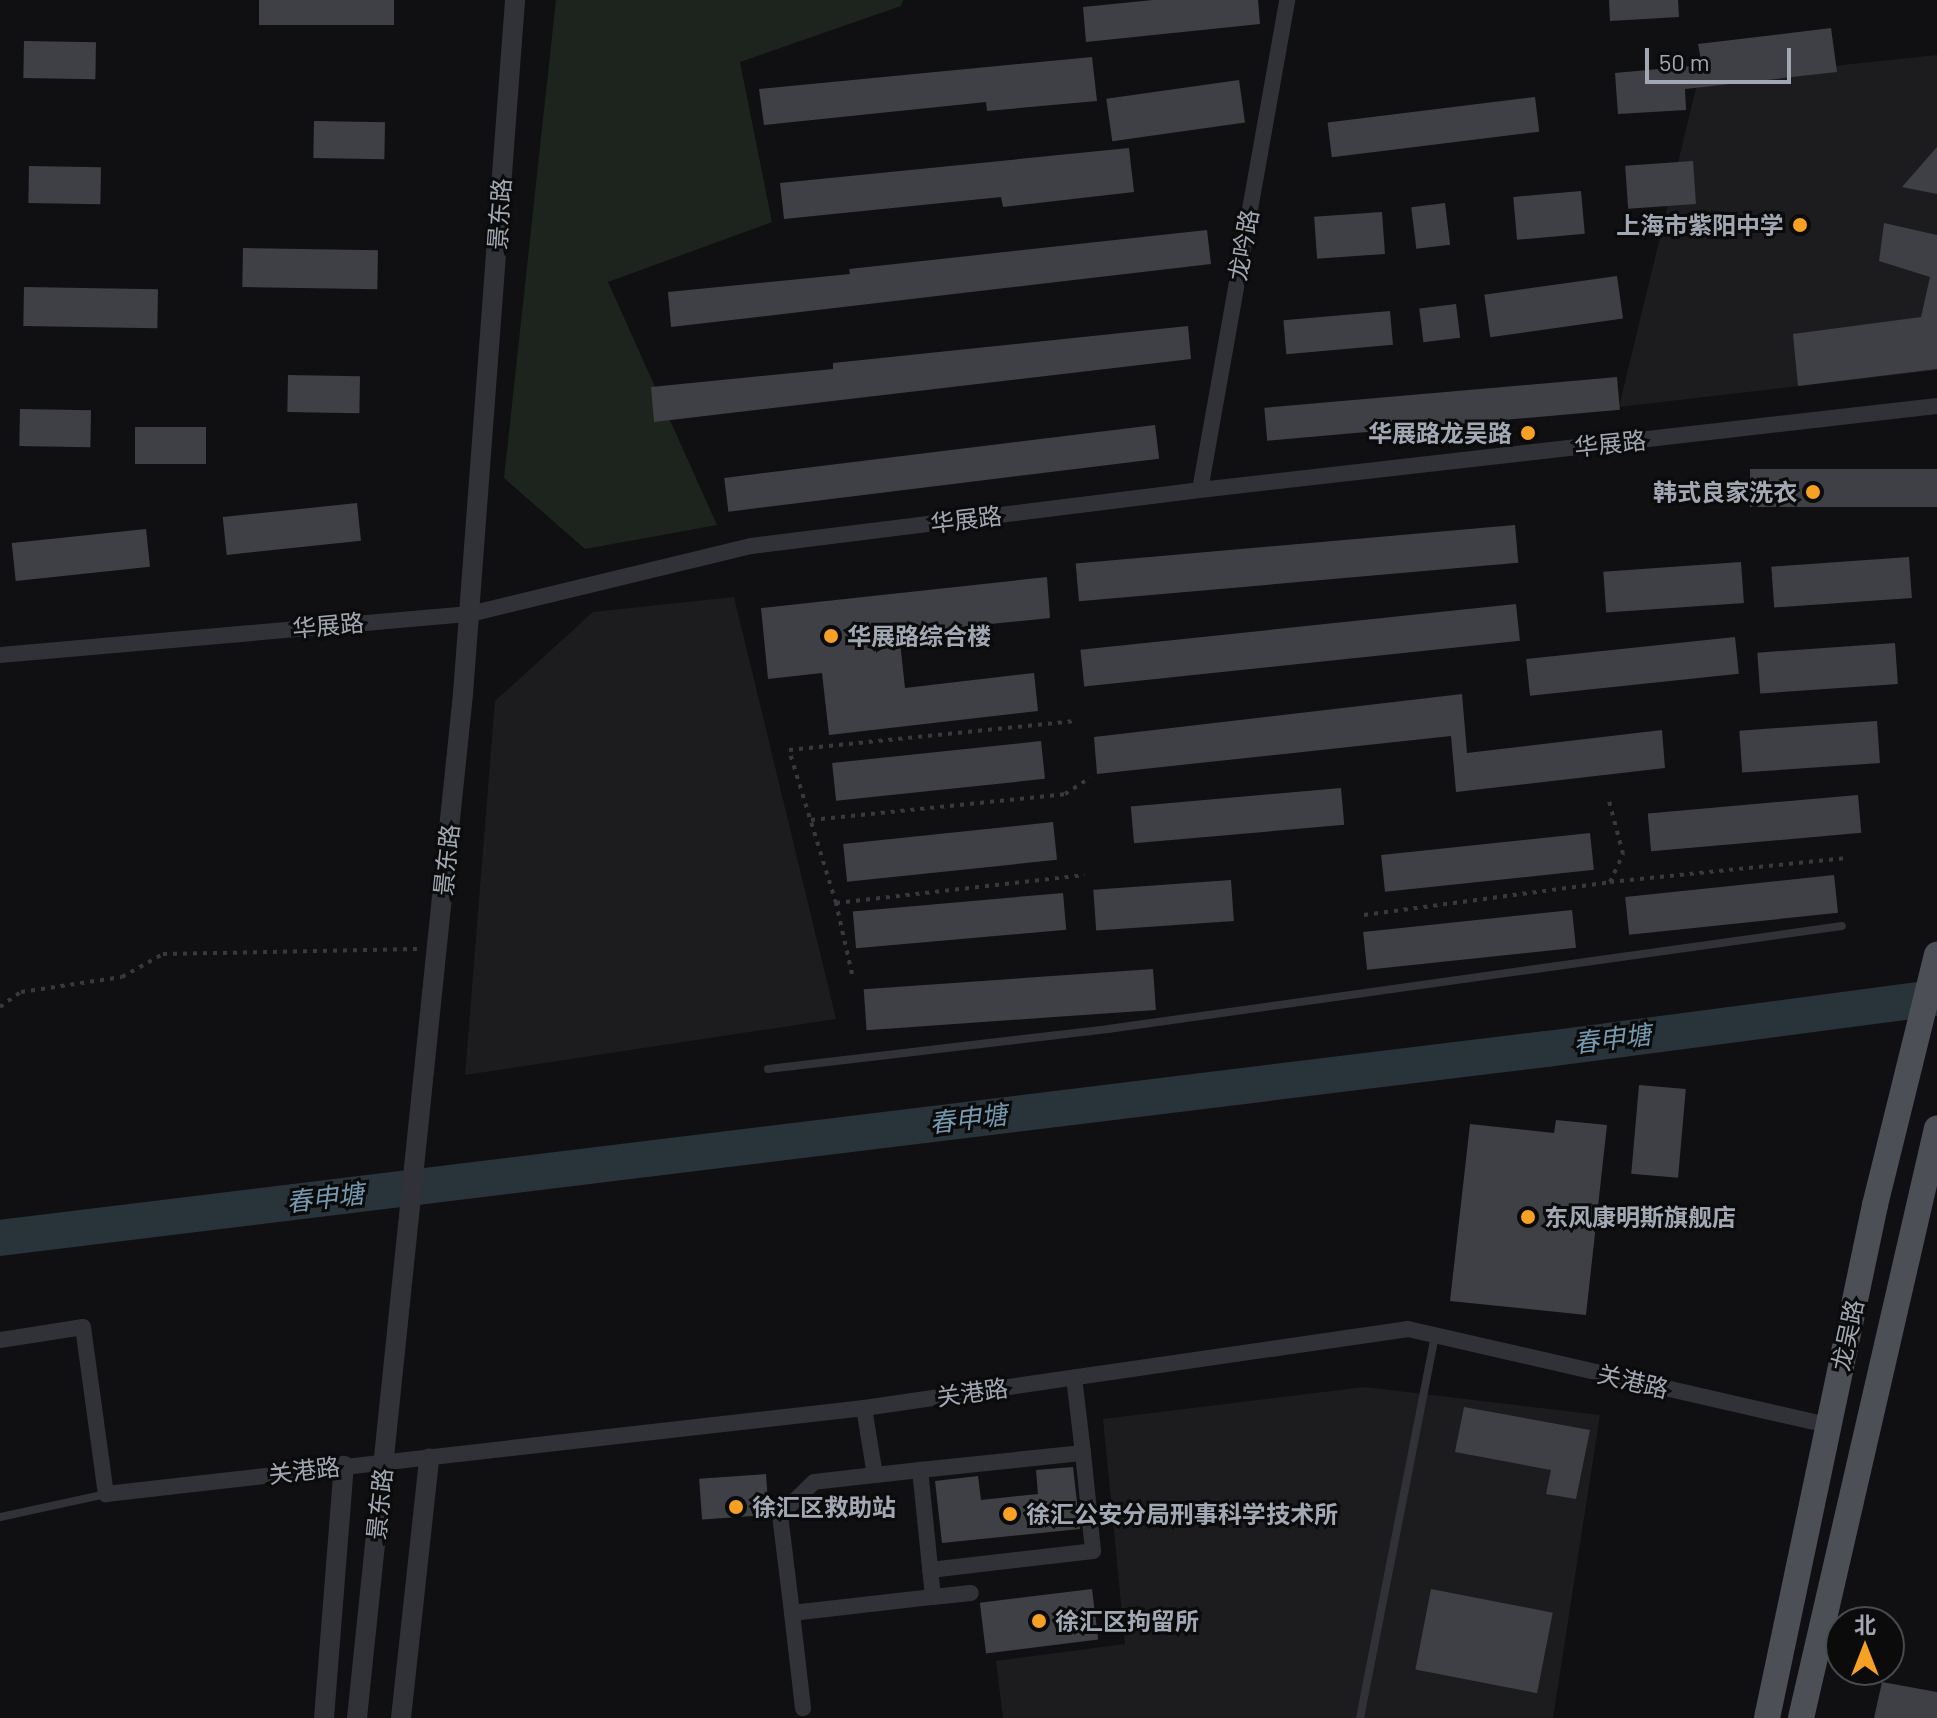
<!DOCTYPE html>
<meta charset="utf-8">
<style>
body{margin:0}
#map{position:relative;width:1937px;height:1718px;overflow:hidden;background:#101012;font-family:Barlow,"Noto Sans SC",sans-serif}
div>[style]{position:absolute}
.built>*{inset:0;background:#1c1c1f}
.green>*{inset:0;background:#1c241d}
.river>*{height:36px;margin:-18px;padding:0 18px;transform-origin:18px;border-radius:18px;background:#29343a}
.building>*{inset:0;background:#3f4045;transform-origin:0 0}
.path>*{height:4px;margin-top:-2px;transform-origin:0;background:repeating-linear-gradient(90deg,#37393e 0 4px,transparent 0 10px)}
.service>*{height:8px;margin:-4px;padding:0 4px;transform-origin:4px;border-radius:4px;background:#313237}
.minor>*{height:16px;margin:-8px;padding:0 8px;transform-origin:8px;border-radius:8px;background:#313237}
.tertiary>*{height:20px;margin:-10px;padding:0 10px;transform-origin:10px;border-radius:10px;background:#313237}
.primary>*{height:26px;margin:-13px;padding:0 13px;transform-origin:13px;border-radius:13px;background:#4d4f56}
.tertiary-bridge>*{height:20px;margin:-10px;padding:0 10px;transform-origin:10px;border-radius:10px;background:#313237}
.dots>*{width:22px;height:22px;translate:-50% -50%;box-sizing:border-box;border:4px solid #0b0b0c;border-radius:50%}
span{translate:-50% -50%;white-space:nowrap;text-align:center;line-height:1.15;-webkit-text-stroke:6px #0b0b0c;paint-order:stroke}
.street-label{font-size:24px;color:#a1a8b3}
.poi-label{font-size:24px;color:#a1a8b3;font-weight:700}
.right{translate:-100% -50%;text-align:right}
.left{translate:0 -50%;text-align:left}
.water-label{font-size:26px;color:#7699b0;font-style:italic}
.north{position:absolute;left:1825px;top:1606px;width:80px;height:80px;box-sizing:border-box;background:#0b0b0c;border:2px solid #474a4f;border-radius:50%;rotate:0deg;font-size:22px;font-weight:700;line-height:32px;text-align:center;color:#a1a8b3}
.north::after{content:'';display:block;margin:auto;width:28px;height:36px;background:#f6a024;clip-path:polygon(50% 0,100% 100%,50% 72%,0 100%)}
.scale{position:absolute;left:1645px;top:48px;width:146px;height:36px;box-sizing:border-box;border:4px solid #a1a8b3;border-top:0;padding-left:10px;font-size:24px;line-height:28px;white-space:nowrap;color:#a1a8b3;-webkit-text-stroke:6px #0b0b0c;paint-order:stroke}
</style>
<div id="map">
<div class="built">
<div style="clip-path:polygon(1937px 55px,1937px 370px,1619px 407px,1698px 80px)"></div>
<div style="clip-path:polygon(734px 597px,836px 1019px,465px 1075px,495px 701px,593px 612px)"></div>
<div style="clip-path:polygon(1365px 1387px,1600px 1415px,1553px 1718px,1003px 1718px,996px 1661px,1125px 1644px,1103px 1419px)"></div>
</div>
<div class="green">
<div style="clip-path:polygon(556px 0,903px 0,901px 6px,740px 62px,772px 222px,608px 282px,717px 525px,585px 549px,504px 478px)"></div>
</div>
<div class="river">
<div style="left:0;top:1238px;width:1559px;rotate:-6.97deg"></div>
<div style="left:1547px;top:1049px;width:393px;rotate:-7.5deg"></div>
</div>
<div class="building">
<div style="left:259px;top:0;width:135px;height:25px"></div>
<div style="clip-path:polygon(1153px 0,1258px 0,1260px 24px,1086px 42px,1083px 7px)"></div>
<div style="clip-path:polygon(1609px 0,1678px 0,1679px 17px,1610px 21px)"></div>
<div style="clip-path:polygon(1831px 28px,1837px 72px,1685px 89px,1686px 110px,1618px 114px,1615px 73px,1702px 65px,1698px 44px)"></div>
<div style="left:24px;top:41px;width:72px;height:37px;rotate:1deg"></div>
<div style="clip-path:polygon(1092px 57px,1097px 101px,987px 111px,986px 102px,764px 125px,759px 89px)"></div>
<div style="left:1239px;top:80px;width:43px;height:134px;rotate:82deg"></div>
<div style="left:1535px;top:97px;width:35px;height:209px;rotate:83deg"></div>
<div style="left:314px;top:121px;width:71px;height:37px;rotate:1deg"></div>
<div style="clip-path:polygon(1937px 147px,1937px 194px,1902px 187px)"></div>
<div style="clip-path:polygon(1129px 148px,1134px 192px,1003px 207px,1001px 197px,784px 219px,780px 183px)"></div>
<div style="left:1693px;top:161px;width:43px;height:68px;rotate:86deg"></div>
<div style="left:29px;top:166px;width:72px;height:37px;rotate:1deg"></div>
<div style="left:1581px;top:191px;width:43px;height:68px;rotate:85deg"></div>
<div style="left:1445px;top:203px;width:42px;height:34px;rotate:83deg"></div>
<div style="left:1382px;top:212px;width:42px;height:68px;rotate:86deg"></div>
<div style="clip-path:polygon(1884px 223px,1937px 235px,1937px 369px,1798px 386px,1793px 334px,1921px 317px,1930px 277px,1879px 261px)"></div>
<div style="clip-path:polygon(1207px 230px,1211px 264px,671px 327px,668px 292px,850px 274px,849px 269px)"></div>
<div style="left:243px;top:248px;width:135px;height:39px;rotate:1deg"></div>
<div style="left:1617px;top:276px;width:43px;height:134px;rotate:82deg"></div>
<div style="left:24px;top:287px;width:134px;height:39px;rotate:1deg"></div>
<div style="left:1456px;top:304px;width:34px;height:37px;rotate:83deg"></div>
<div style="left:1390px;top:311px;width:34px;height:107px;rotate:85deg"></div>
<div style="clip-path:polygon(1188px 326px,1191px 359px,654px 422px,651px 387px,833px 369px,833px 363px)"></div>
<div style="left:288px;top:375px;width:72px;height:37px;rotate:1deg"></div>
<div style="left:1617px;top:377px;width:33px;height:354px;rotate:85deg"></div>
<div style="left:20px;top:409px;width:71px;height:37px;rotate:1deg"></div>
<div style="left:1155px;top:425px;width:34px;height:434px;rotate:83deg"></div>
<div style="left:135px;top:427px;width:71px;height:37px"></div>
<div style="left:1937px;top:469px;width:38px;height:187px;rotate:90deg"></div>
<div style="left:357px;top:503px;width:38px;height:135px;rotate:84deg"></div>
<div style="left:1515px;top:525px;width:38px;height:441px;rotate:85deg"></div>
<div style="left:146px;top:529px;width:38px;height:135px;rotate:84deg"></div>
<div style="left:1909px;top:557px;width:41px;height:138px;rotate:86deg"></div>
<div style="left:1741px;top:562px;width:41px;height:138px;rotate:86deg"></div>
<div style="clip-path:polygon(1047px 577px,1050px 618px,899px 633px,905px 688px,1034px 673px,1038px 711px,829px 735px,822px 673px,768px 679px,761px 608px)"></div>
<div style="left:1516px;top:604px;width:37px;height:438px;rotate:84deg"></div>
<div style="left:1735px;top:637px;width:37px;height:210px;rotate:84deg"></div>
<div style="left:1895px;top:643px;width:41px;height:138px;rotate:86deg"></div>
<div style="clip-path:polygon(1462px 694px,1467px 753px,1662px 730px,1665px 768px,1456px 792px,1451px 736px,1097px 774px,1094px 737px)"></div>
<div style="left:1877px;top:721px;width:42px;height:138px;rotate:86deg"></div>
<div style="left:1041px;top:741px;width:38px;height:210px;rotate:84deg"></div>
<div style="left:1341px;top:788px;width:37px;height:211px;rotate:85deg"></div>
<div style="left:1858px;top:795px;width:38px;height:211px;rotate:85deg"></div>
<div style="left:1053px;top:822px;width:38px;height:211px;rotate:84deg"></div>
<div style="left:1590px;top:833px;width:37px;height:210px;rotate:84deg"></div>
<div style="left:1834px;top:875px;width:38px;height:210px;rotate:84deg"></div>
<div style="left:1231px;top:880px;width:41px;height:138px;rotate:86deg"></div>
<div style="left:1063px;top:893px;width:37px;height:211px;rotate:85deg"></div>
<div style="left:1572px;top:910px;width:38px;height:210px;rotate:84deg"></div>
<div style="left:1153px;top:969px;width:41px;height:290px;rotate:86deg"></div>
<div style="left:1639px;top:1085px;width:47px;height:89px;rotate:5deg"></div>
<div style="clip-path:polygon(1556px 1120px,1607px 1125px,1586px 1315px,1450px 1301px,1470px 1124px,1554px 1133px)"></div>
<div style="clip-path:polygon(1464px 1407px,1590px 1430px,1576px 1499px,1546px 1494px,1551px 1470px,1455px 1452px)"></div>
<div style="clip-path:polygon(1073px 1467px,1080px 1529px,942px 1543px,935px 1481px,978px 1476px,981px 1500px,1038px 1494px,1036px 1470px)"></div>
<div style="left:766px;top:1474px;width:41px;height:67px;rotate:86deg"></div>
<div style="left:1092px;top:1589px;width:51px;height:113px;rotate:83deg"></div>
<div style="left:1431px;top:1589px;width:124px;height:82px;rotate:11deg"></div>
<div style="clip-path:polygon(1882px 1682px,1937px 1692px,1937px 1718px,1874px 1718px)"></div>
</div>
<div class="path">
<div style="left:811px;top:820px;width:255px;rotate:-5.8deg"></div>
<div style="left:1065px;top:794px;width:30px;rotate:-33deg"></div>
<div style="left:1610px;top:882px;width:238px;rotate:-5.8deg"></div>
<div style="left:836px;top:903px;width:250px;rotate:-6.4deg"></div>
<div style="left:1364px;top:915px;width:248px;rotate:-7.6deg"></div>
<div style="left:1610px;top:882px;width:31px;rotate:-65deg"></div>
<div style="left:1623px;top:854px;width:55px;rotate:-104.8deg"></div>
<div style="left:852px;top:974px;width:73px;rotate:-102.7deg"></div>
<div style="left:836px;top:903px;width:160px;rotate:-107.1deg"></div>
<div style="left:789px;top:750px;width:285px;rotate:-5.8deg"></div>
<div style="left:0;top:1007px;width:26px;rotate:-36deg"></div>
<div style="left:21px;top:992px;width:102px;rotate:-8.4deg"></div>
<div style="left:122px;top:977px;width:47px;rotate:-29.3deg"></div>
<div style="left:163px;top:954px;width:254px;rotate:-1.1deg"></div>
</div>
<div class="service">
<div style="left:768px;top:1069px;width:342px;rotate:-6.7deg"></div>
<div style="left:1108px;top:1029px;width:741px;rotate:-7.99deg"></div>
<div style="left:0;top:1517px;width:108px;rotate:-12.2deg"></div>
<div style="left:1360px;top:1718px;width:390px;rotate:-78.9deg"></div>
</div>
<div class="minor">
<div style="left:1200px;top:490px;width:498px;rotate:-79.9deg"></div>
<div style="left:0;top:655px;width:472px;rotate:-5deg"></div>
<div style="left:470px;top:614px;width:289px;rotate:-13.6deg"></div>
<div style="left:751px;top:546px;width:452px;rotate:-7.1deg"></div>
<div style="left:1200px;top:490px;width:742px;rotate:-6.5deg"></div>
<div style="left:0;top:1340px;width:84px;rotate:-8.9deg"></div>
<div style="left:83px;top:1327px;width:169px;rotate:82.2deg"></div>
<div style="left:106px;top:1494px;width:763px;rotate:-6.47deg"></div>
<div style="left:864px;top:1408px;width:550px;rotate:-8.26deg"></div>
<div style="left:1408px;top:1329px;width:430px;rotate:12.9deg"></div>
<div style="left:864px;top:1408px;width:68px;rotate:80.7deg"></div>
<div style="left:875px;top:1475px;width:61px;rotate:173.5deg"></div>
<div style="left:814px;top:1482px;width:47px;rotate:135.9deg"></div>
<div style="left:780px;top:1515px;width:99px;rotate:83deg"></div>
<div style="left:792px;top:1613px;width:142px;rotate:-6.5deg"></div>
<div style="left:933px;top:1597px;width:128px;rotate:-95.8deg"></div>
<div style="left:920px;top:1470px;width:45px;rotate:173.7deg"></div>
<div style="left:920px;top:1470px;width:164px;rotate:-6deg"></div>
<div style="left:1083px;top:1453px;width:76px;rotate:-96.8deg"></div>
<div style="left:930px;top:1570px;width:164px;rotate:-6.6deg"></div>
<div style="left:1093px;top:1551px;width:99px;rotate:-95.8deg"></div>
<div style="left:933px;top:1597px;width:38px;rotate:-6deg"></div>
<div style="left:792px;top:1613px;width:96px;rotate:83.4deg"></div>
</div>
<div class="tertiary">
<div style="left:463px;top:694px;width:696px;rotate:-85.71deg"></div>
<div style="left:324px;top:1718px;width:253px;rotate:-85.5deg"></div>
<div style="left:401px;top:1718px;width:261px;rotate:-83.8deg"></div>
</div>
<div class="primary">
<div style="left:1767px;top:1718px;width:524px;rotate:-78.11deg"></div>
<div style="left:1875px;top:1205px;width:258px;rotate:-76.1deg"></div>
<div style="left:1801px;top:1718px;width:605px;rotate:-77.02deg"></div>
</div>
<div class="tertiary-bridge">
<div style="left:357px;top:1718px;width:1029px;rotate:-84.09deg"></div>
</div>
<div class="dots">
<div style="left:1800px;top:225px;background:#f6a024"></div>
<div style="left:1528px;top:433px;background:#f6a024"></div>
<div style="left:1813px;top:492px;background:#f6a024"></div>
<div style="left:831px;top:636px;background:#f6a024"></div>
<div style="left:1528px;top:1217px;background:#f6a024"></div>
<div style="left:736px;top:1507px;background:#f6a024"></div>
<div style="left:1010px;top:1514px;background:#f6a024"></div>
<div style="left:1039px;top:1621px;background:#f6a024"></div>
</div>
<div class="street-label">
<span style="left:499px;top:214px;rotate:-86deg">景东路</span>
<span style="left:1243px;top:245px;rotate:-80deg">龙吟路</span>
<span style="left:1610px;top:443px;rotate:-6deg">华展路</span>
<span style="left:966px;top:519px;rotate:-7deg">华展路</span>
<span style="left:328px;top:625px;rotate:-5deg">华展路</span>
<span style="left:446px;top:860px;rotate:-84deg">景东路</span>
<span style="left:1847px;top:1335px;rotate:-78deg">龙吴路</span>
<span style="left:1633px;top:1381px;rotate:13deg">关港路</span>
<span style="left:972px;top:1392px;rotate:-8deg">关港路</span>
<span style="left:304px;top:1470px;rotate:-7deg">关港路</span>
<span style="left:379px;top:1504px;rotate:-84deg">景东路</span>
</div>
<div class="poi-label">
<span class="right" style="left:1784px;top:225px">上海市紫阳中学</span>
<span class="right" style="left:1512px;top:433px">华展路龙吴路</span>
<span class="right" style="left:1797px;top:492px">韩式良家洗衣</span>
<span class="left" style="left:847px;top:636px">华展路综合楼</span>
<span class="left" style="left:1544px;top:1217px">东风康明斯旗舰店</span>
<span class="left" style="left:752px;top:1507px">徐汇区救助站</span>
<span class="left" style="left:1026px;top:1514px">徐汇公安分局刑事科学技术所</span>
<span class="left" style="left:1055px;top:1621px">徐汇区拘留所</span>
</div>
<div class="water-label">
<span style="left:1612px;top:1038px;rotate:-7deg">春申塘</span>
<span style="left:968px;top:1118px;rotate:-7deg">春申塘</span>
<span style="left:325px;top:1197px;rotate:-7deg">春申塘</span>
</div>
<div class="north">北</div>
<div class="scale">50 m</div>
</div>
